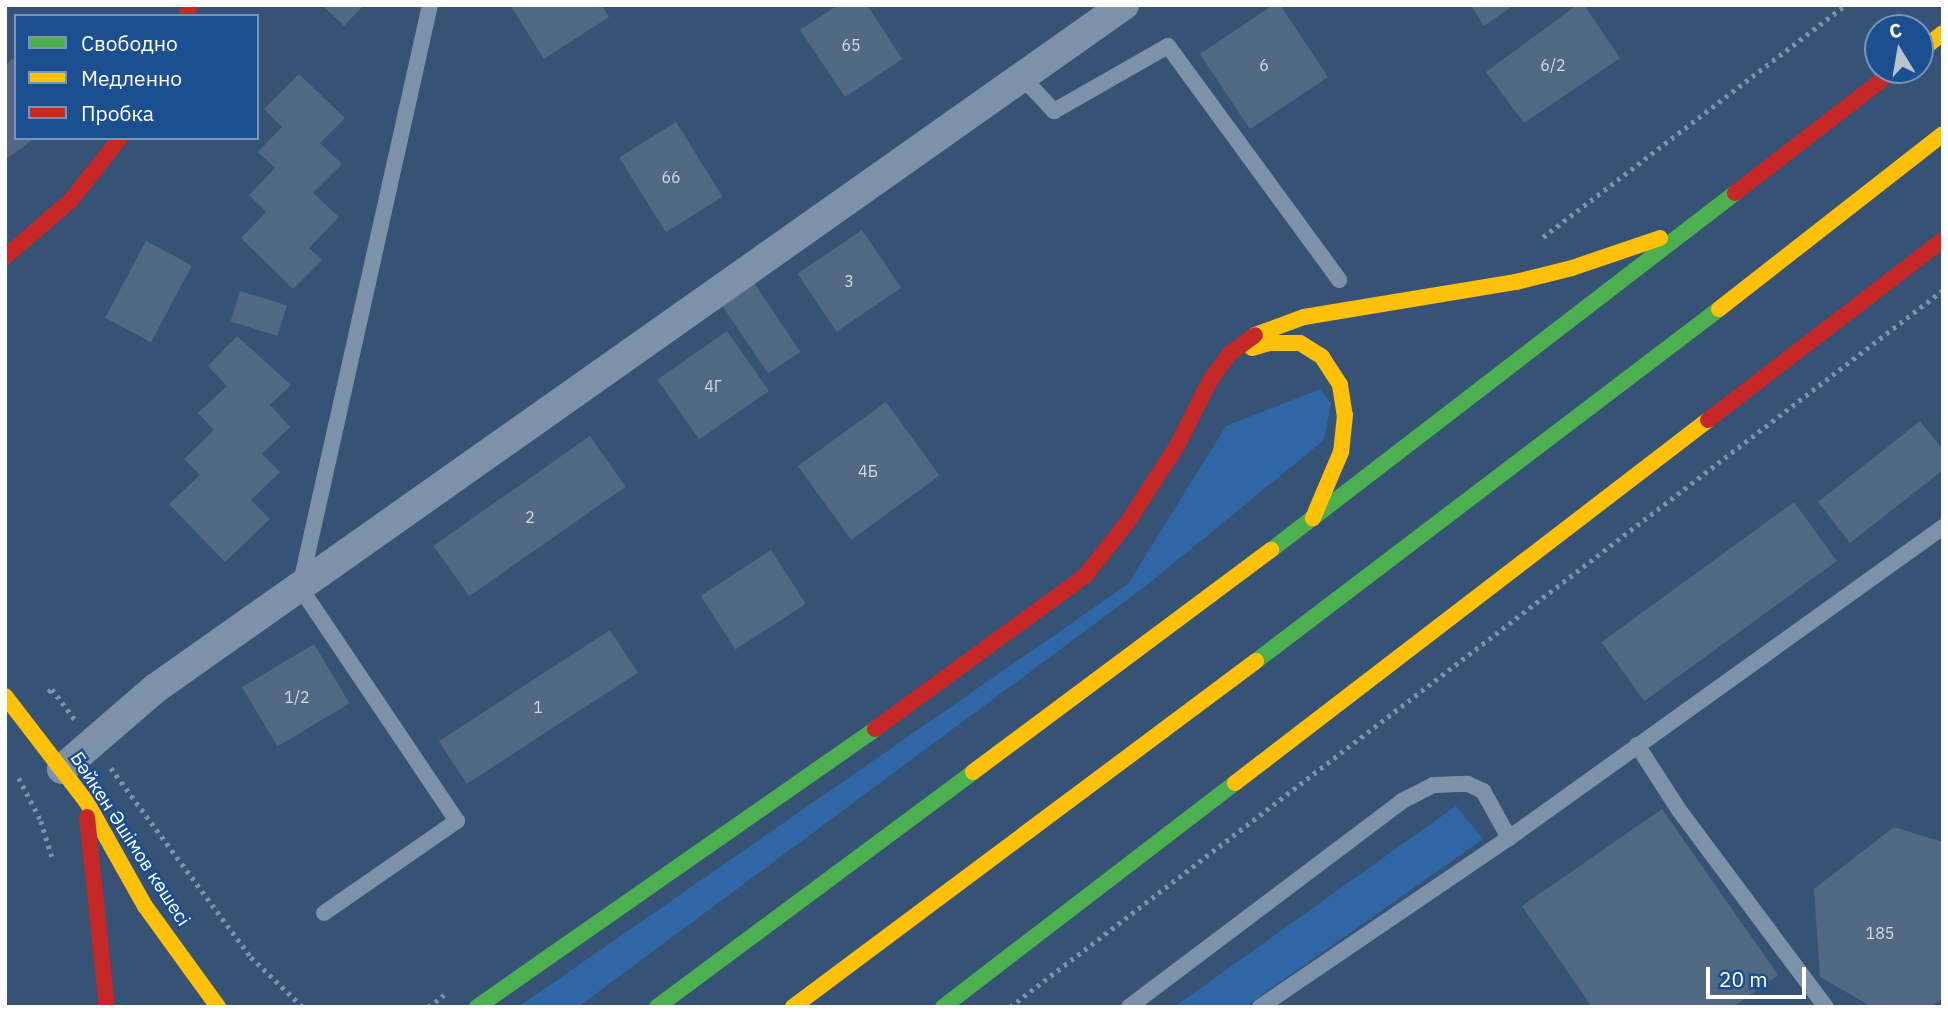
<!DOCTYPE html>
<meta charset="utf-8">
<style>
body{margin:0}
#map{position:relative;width:1948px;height:1012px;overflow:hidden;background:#365274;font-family:"IBM Plex Sans",sans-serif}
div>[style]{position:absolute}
.green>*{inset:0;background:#2f66a5}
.building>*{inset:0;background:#526984;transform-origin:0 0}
.path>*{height:4.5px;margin-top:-2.25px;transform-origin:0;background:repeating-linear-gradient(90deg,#7d92a8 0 3.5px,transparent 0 8.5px)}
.lane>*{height:16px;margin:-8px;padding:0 8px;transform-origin:8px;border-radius:8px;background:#7d92a8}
.street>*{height:30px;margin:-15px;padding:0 15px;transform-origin:15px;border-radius:15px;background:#7d92a8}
.fast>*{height:16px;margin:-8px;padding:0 8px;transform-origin:8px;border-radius:8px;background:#4caf50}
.slow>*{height:16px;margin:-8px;padding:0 8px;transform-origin:8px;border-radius:8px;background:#ffc107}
.jam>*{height:16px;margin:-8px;padding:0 8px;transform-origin:8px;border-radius:8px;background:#c62828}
span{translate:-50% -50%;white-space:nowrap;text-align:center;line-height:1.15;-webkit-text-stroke:5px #1b4f8f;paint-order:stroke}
.number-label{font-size:16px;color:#d4dae0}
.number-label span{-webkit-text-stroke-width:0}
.street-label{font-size:19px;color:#fff}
.frame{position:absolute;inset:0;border:7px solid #fff;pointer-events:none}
.legend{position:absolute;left:14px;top:14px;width:245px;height:126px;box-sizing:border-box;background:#1b4f8f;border:2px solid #7695bc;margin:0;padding:9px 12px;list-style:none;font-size:21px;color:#fff}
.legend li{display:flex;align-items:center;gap:14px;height:35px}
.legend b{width:35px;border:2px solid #7695bc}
.north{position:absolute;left:1864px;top:14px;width:70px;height:70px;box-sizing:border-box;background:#1b4f8f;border:2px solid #7695bc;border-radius:50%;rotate:349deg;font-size:19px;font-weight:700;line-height:28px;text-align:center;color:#fff}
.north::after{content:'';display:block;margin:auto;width:24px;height:32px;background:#b9c2ce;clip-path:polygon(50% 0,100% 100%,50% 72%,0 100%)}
.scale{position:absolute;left:1706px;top:967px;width:100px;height:32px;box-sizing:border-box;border:4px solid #fff;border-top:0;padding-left:9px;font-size:21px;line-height:24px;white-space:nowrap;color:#fff;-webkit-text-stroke:5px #1b4f8f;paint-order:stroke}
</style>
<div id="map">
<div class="green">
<div style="clip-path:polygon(1320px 389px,1331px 403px,1324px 440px,1147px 585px,578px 1007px,518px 1007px,1128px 584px,1226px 426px)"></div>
<div style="clip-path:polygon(1456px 806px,1483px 839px,1245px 1007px,1174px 1007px)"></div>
</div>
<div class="building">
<div style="clip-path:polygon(322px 5px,364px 5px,344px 26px)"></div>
<div style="clip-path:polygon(510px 5px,602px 5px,609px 17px,544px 59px)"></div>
<div style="clip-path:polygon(838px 5px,867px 5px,902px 59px,845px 97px,800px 30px)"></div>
<div style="clip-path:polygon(1273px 5px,1280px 5px,1328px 77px,1250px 129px,1200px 54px)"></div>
<div style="clip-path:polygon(1471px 5px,1514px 5px,1484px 26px)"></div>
<div style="clip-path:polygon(1577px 5px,1584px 5px,1620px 58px,1524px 123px,1486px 72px)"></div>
<div style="clip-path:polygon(16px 56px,16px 138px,35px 138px,5px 160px,5px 65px)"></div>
<div style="clip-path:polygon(299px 74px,345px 118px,320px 143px,342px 164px,313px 193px,339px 217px,309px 248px,322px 260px,293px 289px,241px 238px,266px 212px,249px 195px,275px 168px,258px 152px,282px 127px,264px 109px)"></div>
<div style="left:676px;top:122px;width:88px;height:67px;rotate:58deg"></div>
<div style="left:862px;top:230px;width:70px;height:78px;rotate:56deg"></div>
<div style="left:146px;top:241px;width:52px;height:87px;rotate:28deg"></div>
<div style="left:754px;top:283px;width:83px;height:39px;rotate:56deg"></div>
<div style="left:240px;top:291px;width:49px;height:32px;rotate:17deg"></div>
<div style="left:727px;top:331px;width:73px;height:85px;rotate:55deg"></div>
<div style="clip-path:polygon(237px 336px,291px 385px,270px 405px,290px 427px,262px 454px,280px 472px,251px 500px,270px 519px,225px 562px,169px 504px,200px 475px,184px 459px,214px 430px,198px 413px,227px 386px,208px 366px)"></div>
<div style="left:886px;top:402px;width:91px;height:109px;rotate:54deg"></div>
<div style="clip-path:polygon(1920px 421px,1943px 450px,1943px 470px,1850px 543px,1818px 502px)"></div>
<div style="left:590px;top:436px;width:62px;height:191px;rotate:55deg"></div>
<div style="left:1794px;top:502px;width:73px;height:238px;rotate:54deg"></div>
<div style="left:771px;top:550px;width:64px;height:84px;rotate:57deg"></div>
<div style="left:610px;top:630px;width:51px;height:204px;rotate:57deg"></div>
<div style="left:314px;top:644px;width:69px;height:84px;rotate:59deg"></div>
<div style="clip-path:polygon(1662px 809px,1778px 975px,1733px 1007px,1592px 1007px,1522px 906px)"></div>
<div style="clip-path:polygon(1894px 827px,1943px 842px,1943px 998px,1930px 1007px,1872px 1007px,1820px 977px,1814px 889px)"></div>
</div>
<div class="path">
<div style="left:1543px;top:237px;width:381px;rotate:-37.5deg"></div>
<div style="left:48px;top:692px;width:5px;rotate:-37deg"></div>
<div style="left:52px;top:689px;width:38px;rotate:53deg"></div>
<div style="left:111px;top:768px;width:235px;rotate:53.5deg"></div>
<div style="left:251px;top:957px;width:72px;rotate:43.9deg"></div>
<div style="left:19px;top:778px;width:48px;rotate:62.9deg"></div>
<div style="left:41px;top:821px;width:37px;rotate:73deg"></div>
<div style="left:428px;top:1007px;width:20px;rotate:-37deg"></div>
<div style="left:1010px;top:1007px;width:1177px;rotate:-37.54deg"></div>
</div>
<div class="lane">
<div style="left:1022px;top:77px;width:47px;rotate:46.7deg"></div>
<div style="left:1054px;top:111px;width:131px;rotate:-29.7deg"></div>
<div style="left:1168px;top:46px;width:290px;rotate:53.8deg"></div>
<div style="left:1637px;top:745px;width:77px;rotate:57.1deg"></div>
<div style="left:1679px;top:810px;width:246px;rotate:53.3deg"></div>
<div style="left:324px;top:913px;width:162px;rotate:-34.7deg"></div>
<div style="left:457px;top:821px;width:282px;rotate:-123.9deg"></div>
<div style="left:300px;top:587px;width:596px;rotate:-77.41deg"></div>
<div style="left:1129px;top:1007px;width:342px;rotate:-37deg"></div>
<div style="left:1402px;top:801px;width:35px;rotate:-27deg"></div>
<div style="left:1433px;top:785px;width:35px;rotate:-2deg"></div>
<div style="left:1468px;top:784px;width:17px;rotate:25deg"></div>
<div style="left:1483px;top:791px;width:54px;rotate:61deg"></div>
<div style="left:1260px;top:1007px;width:301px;rotate:-34.2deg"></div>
<div style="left:1509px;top:838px;width:534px;rotate:-35.62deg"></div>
</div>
<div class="street">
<div style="left:62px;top:769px;width:124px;rotate:-40.8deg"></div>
<div style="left:156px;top:688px;width:1185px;rotate:-35.21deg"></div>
</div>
<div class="fast">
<div style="left:1271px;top:550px;width:585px;rotate:-37.57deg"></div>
<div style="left:1256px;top:661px;width:582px;rotate:-37.24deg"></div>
<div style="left:477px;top:1007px;width:485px;rotate:-34.9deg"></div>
<div style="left:657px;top:1007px;width:394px;rotate:-36.6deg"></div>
<div style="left:943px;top:1007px;width:368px;rotate:-37.5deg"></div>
</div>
<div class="slow">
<div style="left:1920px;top:51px;width:29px;rotate:-38deg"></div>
<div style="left:1719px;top:309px;width:284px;rotate:-38deg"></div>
<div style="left:1255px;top:335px;width:52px;rotate:-20.2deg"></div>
<div style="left:1304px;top:317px;width:215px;rotate:-9.4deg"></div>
<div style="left:1516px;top:282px;width:58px;rotate:-14deg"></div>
<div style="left:1572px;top:268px;width:93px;rotate:-18.8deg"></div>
<div style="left:1252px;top:348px;width:18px;rotate:-16deg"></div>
<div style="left:1269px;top:343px;width:31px"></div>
<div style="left:1300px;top:343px;width:26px;rotate:32deg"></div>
<div style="left:1322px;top:357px;width:33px;rotate:57deg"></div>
<div style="left:1340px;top:385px;width:30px;rotate:81deg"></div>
<div style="left:1345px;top:415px;width:37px;rotate:96deg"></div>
<div style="left:1341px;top:452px;width:72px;rotate:113deg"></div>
<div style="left:5px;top:696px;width:133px;rotate:52.4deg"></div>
<div style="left:86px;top:801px;width:120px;rotate:60.7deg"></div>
<div style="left:145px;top:906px;width:125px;rotate:54.1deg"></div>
<div style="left:973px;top:772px;width:372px;rotate:-36.7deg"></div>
<div style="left:1235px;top:783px;width:596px;rotate:-37.5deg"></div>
<div style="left:793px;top:1007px;width:578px;rotate:-36.77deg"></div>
</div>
<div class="jam">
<div style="left:186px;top:16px;width:12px;rotate:-70deg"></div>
<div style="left:1735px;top:193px;width:202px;rotate:-37.6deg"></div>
<div style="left:5px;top:257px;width:87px;rotate:-40.8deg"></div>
<div style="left:71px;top:200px;width:79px;rotate:-51.7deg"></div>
<div style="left:1708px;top:420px;width:296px;rotate:-37.5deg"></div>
<div style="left:875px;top:729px;width:260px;rotate:-36.1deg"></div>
<div style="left:1085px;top:576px;width:71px;rotate:-51.8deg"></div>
<div style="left:1129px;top:520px;width:90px;rotate:-57.2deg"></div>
<div style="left:1178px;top:444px;width:69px;rotate:-63.4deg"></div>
<div style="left:1209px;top:382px;width:34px;rotate:-54deg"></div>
<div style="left:1229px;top:354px;width:32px;rotate:-36deg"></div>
<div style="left:87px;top:817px;width:191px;rotate:84deg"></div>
</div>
<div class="number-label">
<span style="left:851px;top:45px">65</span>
<span style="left:1264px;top:65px">6</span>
<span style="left:1553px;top:65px">6/2</span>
<span style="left:671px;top:177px">66</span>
<span style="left:849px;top:281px">3</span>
<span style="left:713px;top:386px">4Г</span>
<span style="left:868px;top:471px">4Б</span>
<span style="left:530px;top:517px">2</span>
<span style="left:297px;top:697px">1/2</span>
<span style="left:538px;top:707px">1</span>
<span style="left:1880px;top:933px">185</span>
</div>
<div class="street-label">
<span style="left:130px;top:839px;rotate:57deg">Бәйкен Әшімов көшесі</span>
</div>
<div class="frame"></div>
<ul class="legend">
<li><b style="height:9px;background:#4caf50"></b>Свободно</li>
<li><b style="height:9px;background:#ffc107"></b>Медленно</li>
<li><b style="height:9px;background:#c62828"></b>Пробка</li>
</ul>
<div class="north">С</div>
<div class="scale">20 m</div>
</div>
